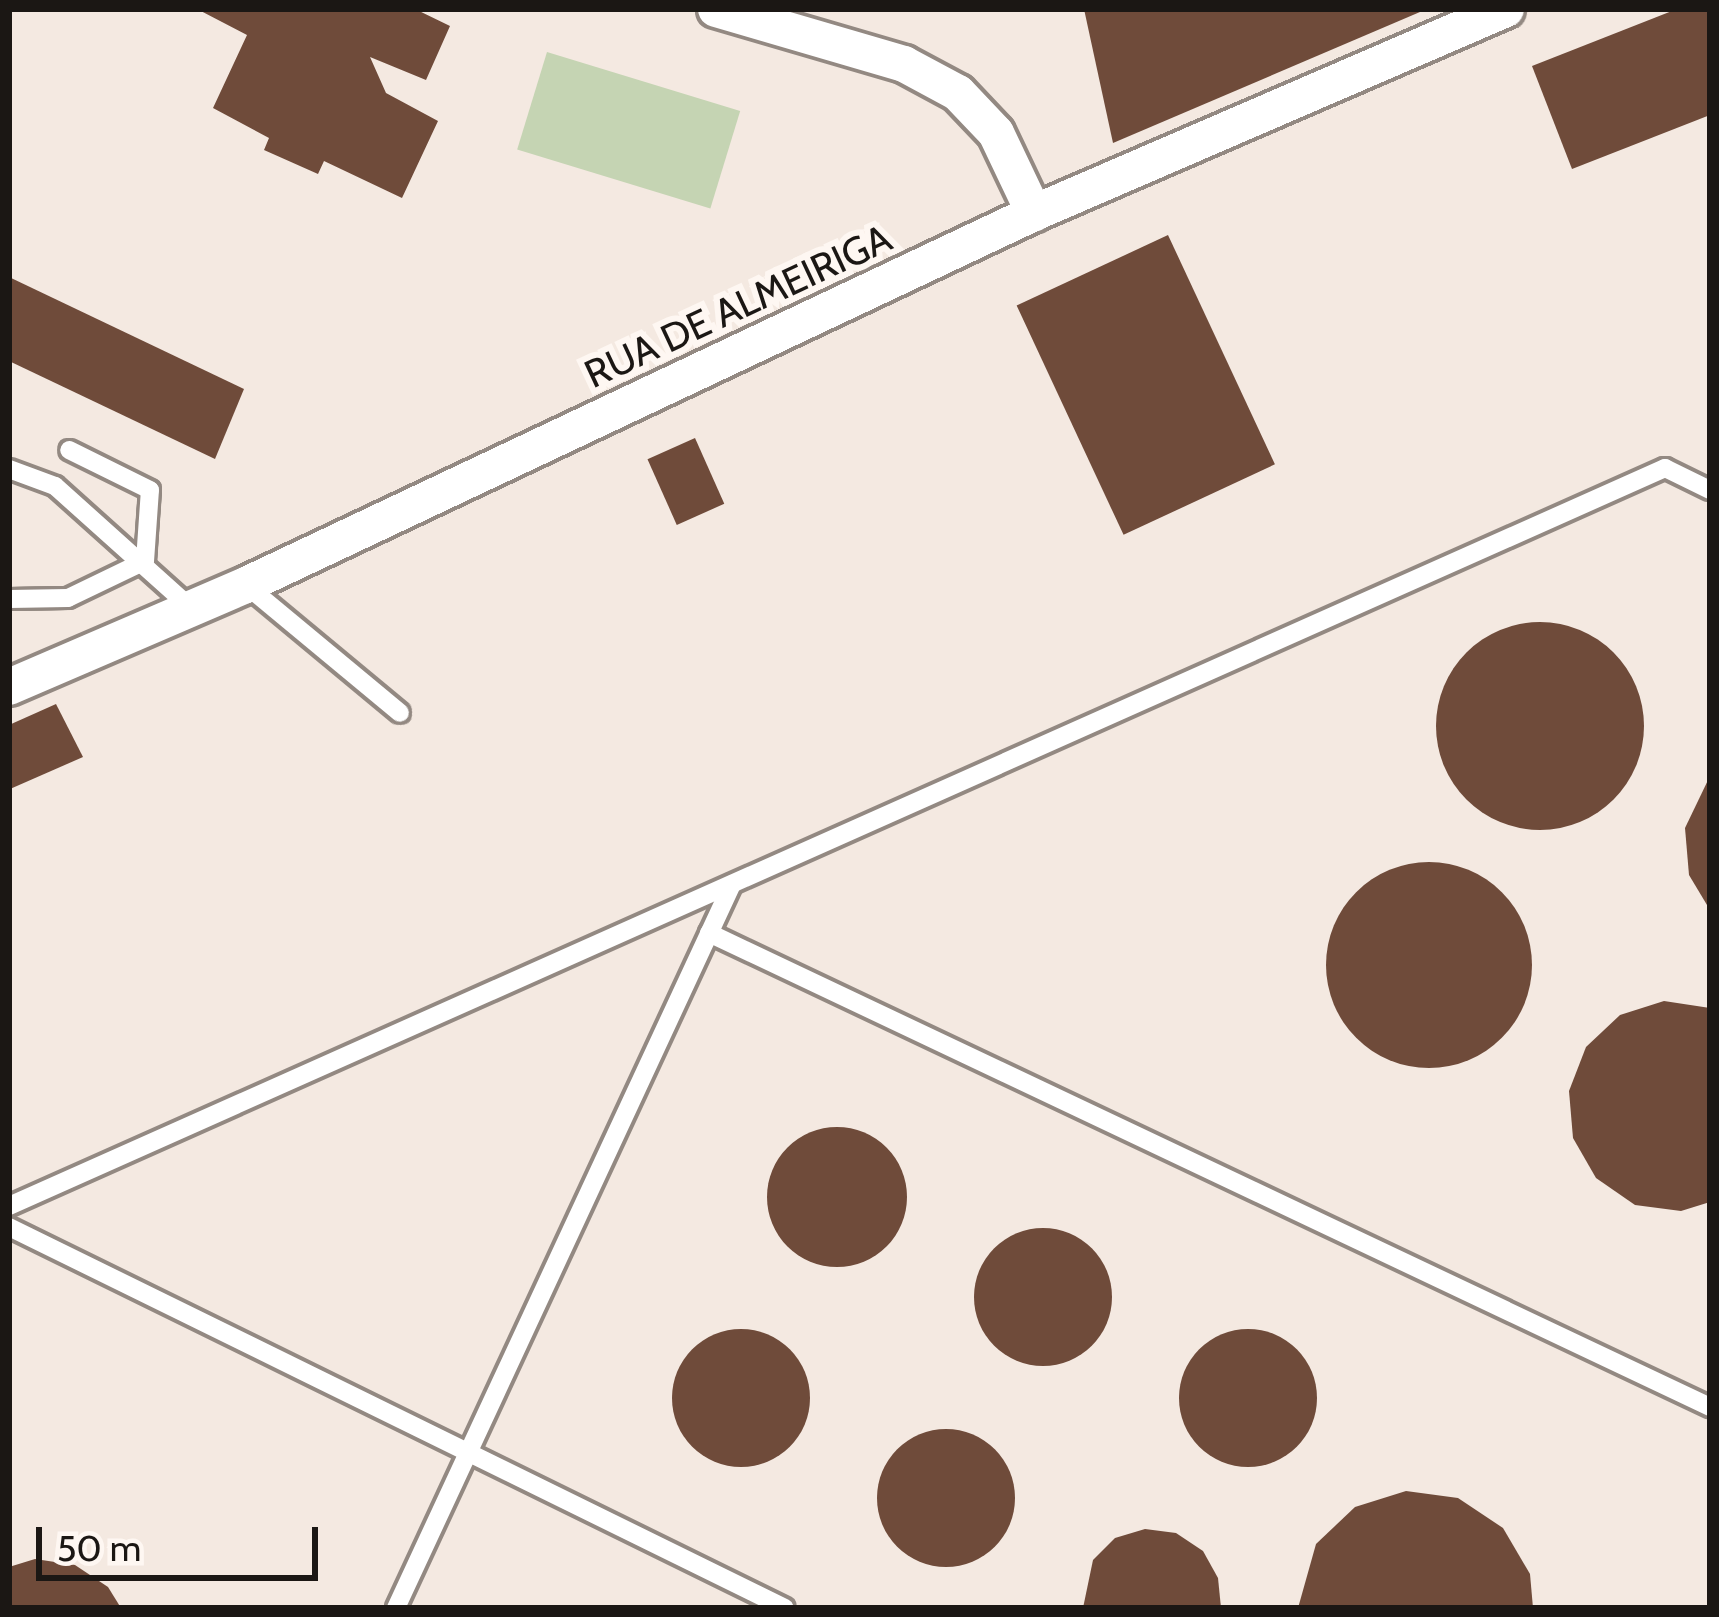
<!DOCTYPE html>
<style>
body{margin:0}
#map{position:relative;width:1719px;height:1617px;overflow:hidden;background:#f4e9e1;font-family:Cabin,sans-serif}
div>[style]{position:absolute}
.green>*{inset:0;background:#c5d4b3;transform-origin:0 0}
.building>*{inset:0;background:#6f4b3a;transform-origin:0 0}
.round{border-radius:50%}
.roads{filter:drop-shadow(3px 0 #938982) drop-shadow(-3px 0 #938982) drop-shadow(0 3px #938982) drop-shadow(0 -3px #938982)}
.service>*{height:18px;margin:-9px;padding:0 9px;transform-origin:9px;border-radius:9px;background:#fff}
.minor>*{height:36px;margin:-18px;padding:0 18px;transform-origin:18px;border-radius:18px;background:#fff}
span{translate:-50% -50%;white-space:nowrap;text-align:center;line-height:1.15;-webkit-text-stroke:12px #fef7f2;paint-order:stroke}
.street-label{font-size:39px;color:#1b1714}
.frame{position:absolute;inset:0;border:12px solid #1b1714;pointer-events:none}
.scale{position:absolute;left:36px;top:1527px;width:282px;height:54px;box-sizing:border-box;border:6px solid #1b1714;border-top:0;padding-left:15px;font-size:36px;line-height:42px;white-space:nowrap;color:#1b1714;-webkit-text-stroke:9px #fef7f2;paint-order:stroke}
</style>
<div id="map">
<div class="green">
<div style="left:547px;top:52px;width:202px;height:102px;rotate:17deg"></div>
</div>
<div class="building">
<div style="clip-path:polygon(197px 9px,415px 9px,450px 26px,426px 80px,370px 57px,386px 93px,438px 121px,402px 198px,324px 161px,318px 174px,264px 150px,269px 138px,213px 108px,247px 35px)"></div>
<div style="clip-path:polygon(1084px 9px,1427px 9px,1113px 143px)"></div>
<div style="clip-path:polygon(1677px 9px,1710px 9px,1710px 115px,1572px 169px,1532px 66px)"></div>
<div style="left:1168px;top:235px;width:253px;height:167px;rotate:65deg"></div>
<div style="clip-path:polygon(9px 277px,244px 389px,215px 459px,9px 361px)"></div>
<div style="left:695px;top:438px;width:72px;height:52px;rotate:66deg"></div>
<div class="round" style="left:1436px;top:622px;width:208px;height:208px"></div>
<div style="clip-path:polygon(56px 704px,83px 757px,10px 789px,9px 725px)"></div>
<div style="clip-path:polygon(1710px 776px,1710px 910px,1689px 875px,1685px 828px)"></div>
<div class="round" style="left:1326px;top:862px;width:206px;height:206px"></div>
<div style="clip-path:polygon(1664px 1001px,1710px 1008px,1710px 1202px,1681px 1211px,1635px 1205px,1596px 1178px,1573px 1138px,1569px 1091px,1586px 1047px,1620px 1015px)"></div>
<div class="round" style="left:767px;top:1127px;width:140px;height:140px"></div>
<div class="round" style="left:974px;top:1228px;width:138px;height:138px"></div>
<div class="round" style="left:672px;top:1329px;width:138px;height:138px"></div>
<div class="round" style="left:1179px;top:1329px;width:138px;height:138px"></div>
<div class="round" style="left:877px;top:1429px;width:138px;height:138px"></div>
<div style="clip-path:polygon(1406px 1491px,1458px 1498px,1503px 1528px,1530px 1574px,1533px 1608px,1298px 1608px,1316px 1544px,1355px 1507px)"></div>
<div style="clip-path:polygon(1145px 1529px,1176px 1533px,1203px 1551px,1218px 1578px,1221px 1608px,1083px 1608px,1093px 1560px,1115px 1538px)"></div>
<div style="clip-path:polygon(35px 1559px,75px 1565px,108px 1587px,121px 1608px,9px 1608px,9px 1567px)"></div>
</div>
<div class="roads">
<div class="service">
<div style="left:9px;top:469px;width:49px;rotate:20.3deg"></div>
<div style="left:55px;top:486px;width:184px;rotate:41.9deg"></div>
<div style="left:246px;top:585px;width:200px;rotate:39.7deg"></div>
<div style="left:9px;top:599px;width:59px;rotate:-1deg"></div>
<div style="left:68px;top:598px;width:85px;rotate:-25.7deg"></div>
<div style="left:145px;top:561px;width:71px;rotate:-86deg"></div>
<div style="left:150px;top:490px;width:90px;rotate:-153.7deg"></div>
<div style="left:709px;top:933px;width:1108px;rotate:25.34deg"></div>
<div style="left:9px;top:1206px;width:1813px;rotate:-24.02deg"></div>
<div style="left:1665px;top:468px;width:50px;rotate:26.1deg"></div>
<div style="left:9px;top:1227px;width:864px;rotate:26.15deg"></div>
<div style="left:396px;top:1608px;width:798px;rotate:-65.1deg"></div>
</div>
<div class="minor">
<div style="left:716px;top:9px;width:196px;rotate:16.3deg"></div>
<div style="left:904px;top:64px;width:61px;rotate:28.2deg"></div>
<div style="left:958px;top:93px;width:55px;rotate:46.5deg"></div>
<div style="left:996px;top:133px;width:89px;rotate:64.6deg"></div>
<div style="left:9px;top:687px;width:258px;rotate:-23.3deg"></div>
<div style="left:246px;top:585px;width:871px;rotate:-25.27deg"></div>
<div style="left:1034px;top:213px;width:514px;rotate:-23.37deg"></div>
</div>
</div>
<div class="street-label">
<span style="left:738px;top:306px;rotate:-25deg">RUA DE ALMEIRIGA</span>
</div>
<div class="frame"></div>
<div class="scale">50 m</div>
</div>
